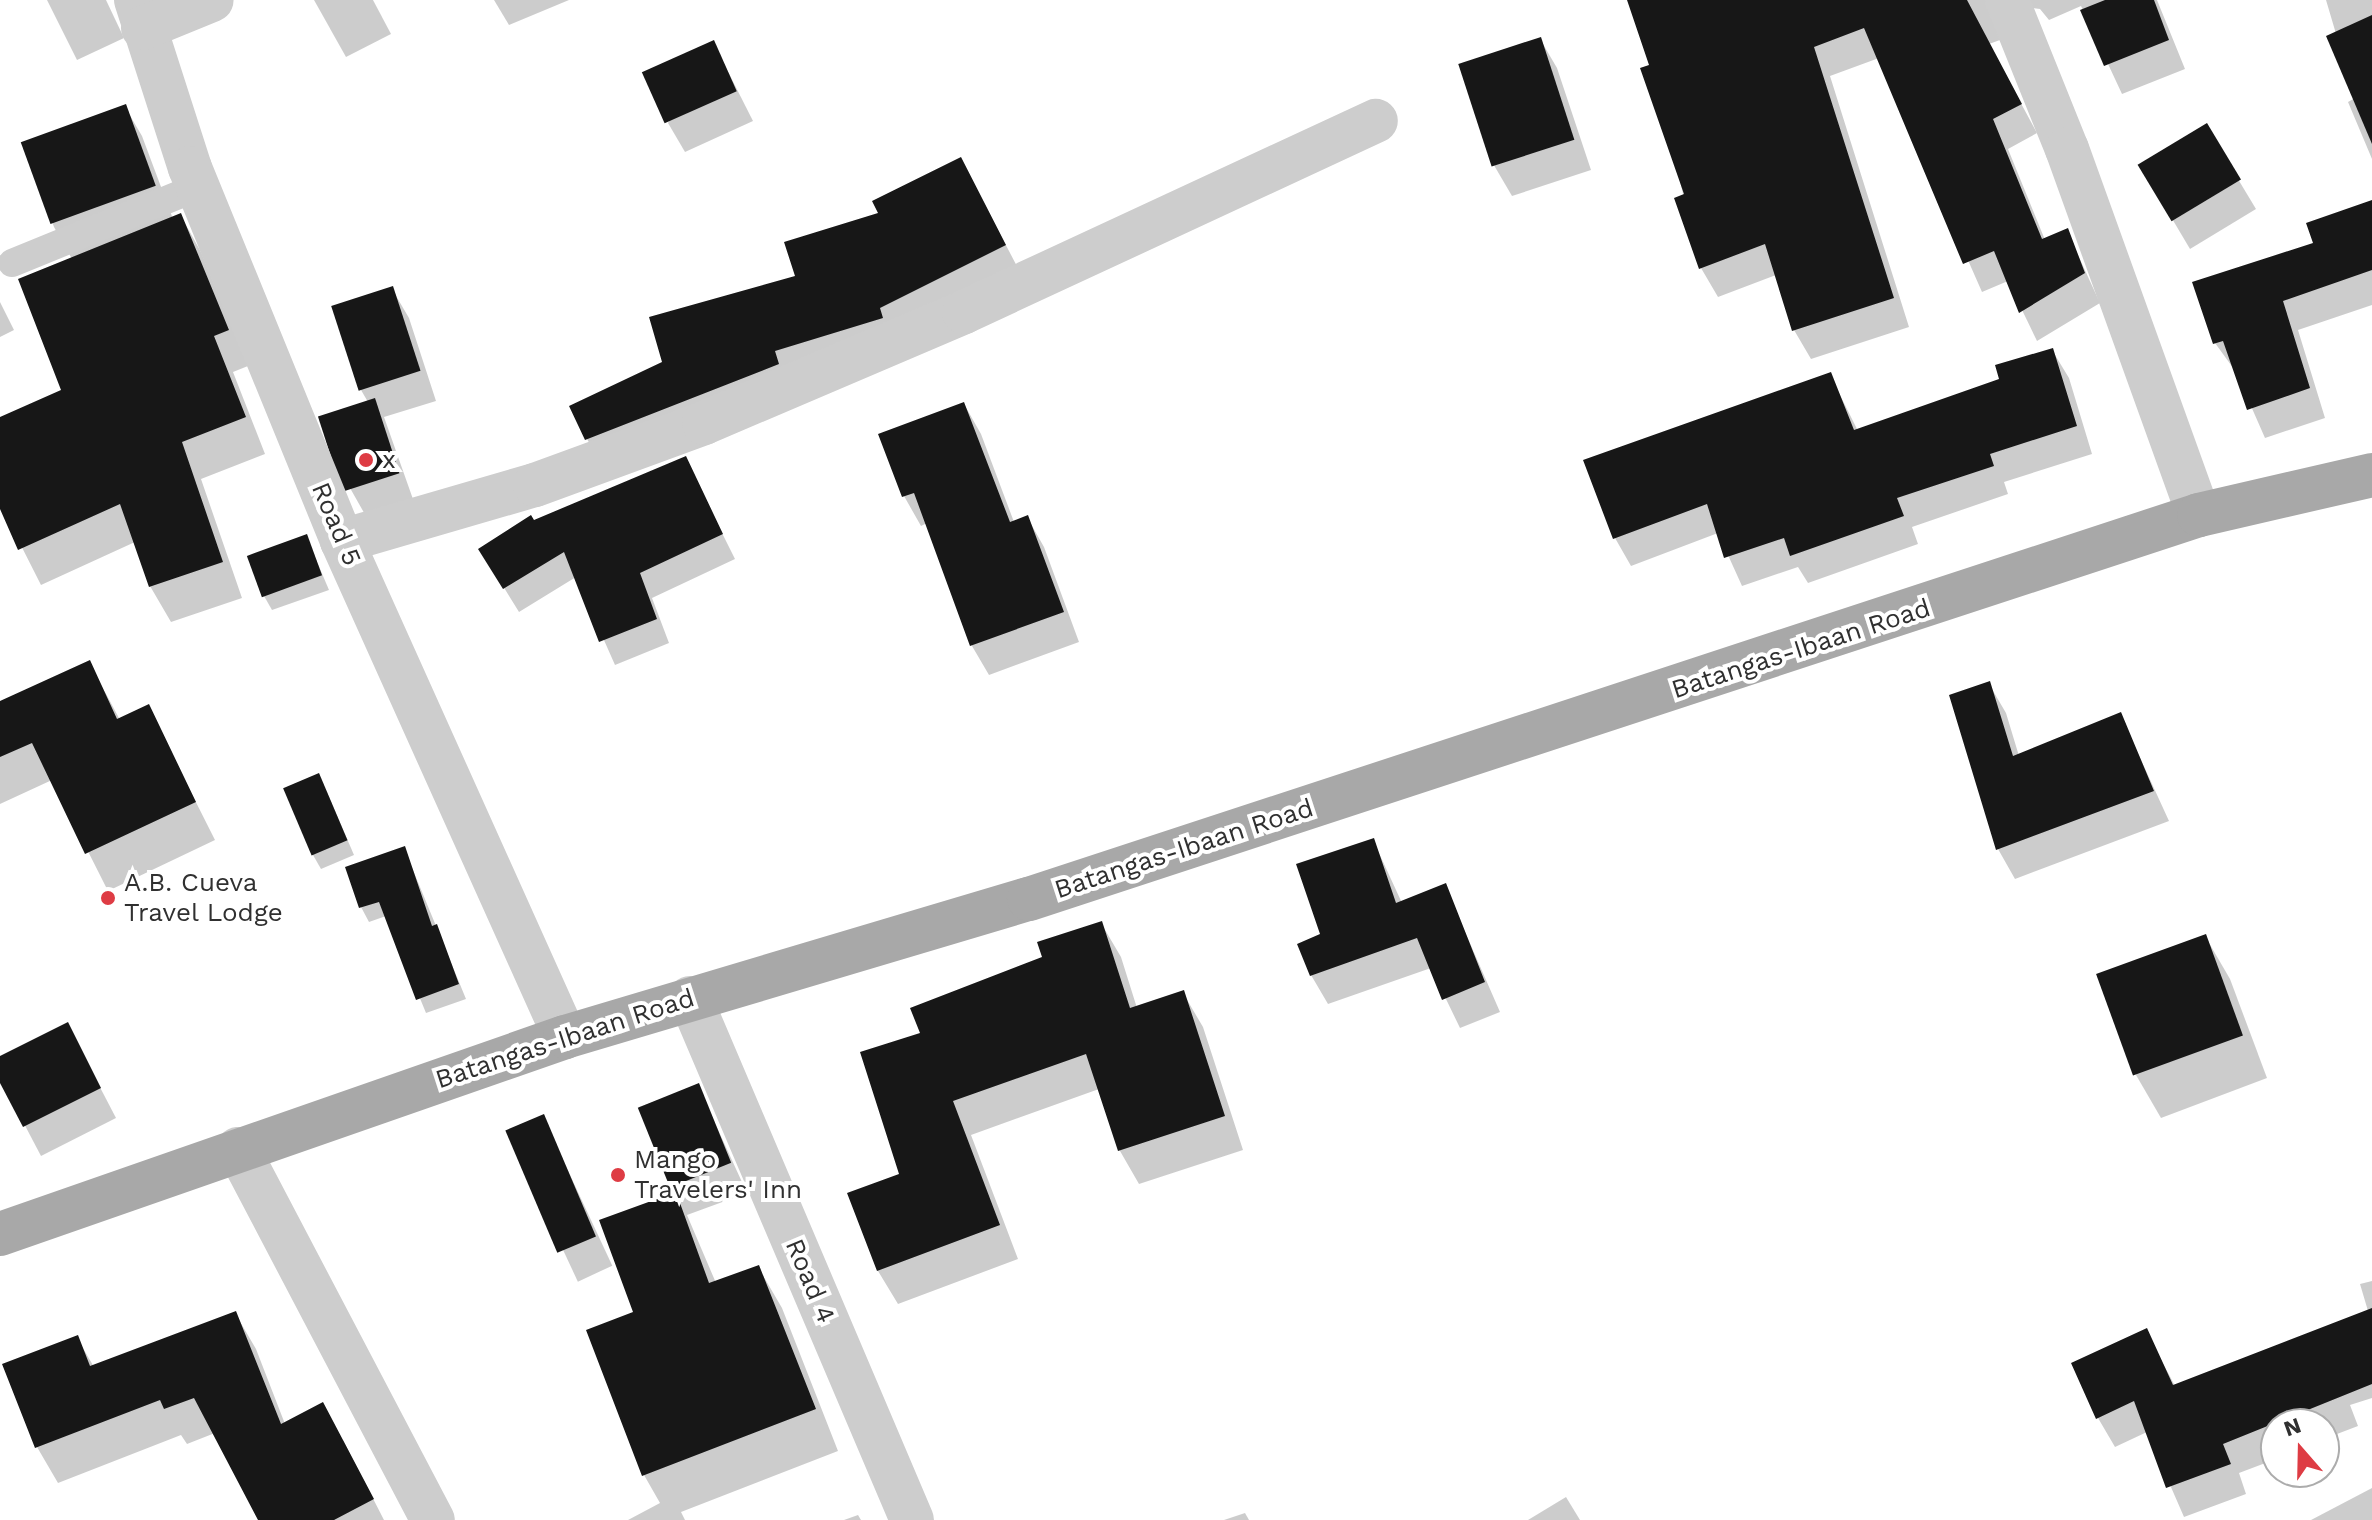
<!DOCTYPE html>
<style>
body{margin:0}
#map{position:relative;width:2372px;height:1520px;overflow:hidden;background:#fff;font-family:"Work Sans",sans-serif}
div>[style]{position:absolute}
.shadow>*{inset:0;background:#0003;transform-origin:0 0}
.building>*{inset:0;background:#171717;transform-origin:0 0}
.service>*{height:28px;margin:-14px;padding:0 14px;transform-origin:14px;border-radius:14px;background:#cdcdcd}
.minor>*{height:44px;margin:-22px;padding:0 22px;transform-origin:22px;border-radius:22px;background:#cdcdcd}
.tertiary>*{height:44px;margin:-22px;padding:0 22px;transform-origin:22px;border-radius:22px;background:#cdcdcd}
.primary>*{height:44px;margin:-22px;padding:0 22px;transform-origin:22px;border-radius:22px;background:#a8a8a8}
.dots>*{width:22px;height:22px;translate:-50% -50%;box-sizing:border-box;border:4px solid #fff;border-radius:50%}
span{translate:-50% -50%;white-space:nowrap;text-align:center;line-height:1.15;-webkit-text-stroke:8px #fff;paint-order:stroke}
.poi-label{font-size:26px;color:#303030}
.left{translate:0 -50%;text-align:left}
.street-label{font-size:26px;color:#303030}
.north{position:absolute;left:2260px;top:1408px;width:80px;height:80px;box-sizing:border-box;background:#fff;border:2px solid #acacac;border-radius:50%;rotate:340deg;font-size:22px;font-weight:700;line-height:32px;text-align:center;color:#303030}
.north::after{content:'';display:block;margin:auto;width:28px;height:36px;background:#de3c44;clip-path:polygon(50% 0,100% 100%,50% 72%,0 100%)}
</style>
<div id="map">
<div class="shadow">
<div style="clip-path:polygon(47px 0,106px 0,124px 38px,77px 60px)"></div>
<div style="clip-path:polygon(314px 0,373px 0,391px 34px,346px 57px)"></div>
<div style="clip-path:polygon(494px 0,569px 0,509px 25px)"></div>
<div style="clip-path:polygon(1636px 0,2157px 0,2185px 69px,2122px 94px,2081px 6px,2049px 20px,2040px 9px,2014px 6px,2000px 40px,1989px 44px,2037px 133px,2008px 149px,2045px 240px,2067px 231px,2100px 303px,2037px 341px,2008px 281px,1982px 292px,1879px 58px,1830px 76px,1909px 327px,1811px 359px,1794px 330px,1776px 275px,1718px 297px,1701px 268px)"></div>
<div style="clip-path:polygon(2326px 0,2372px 0,2372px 159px,2348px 102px,2355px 98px)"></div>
<div style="clip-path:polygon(1540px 39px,1557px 68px,1591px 170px,1512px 196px,1495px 167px,1460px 66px)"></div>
<div style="clip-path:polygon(713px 42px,753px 121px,685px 152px,668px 123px)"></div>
<div style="clip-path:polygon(125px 107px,142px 136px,173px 219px,181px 216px,201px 252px,248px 366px,233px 372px,265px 454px,201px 479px,242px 598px,171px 622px,150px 586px,135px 542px,41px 585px,0 504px,0 419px,63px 391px,72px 259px,54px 227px,23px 145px)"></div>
<div style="clip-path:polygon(2206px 126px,2256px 209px,2190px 249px,2158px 195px)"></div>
<div style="clip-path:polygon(961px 159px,1021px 274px,603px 467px,587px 439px,664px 363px,797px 277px)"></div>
<div style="clip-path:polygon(2372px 202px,2372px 305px,2298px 330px,2325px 418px,2265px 438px,2236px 372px,2215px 343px)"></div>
<div style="clip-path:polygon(392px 289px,409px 318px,436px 401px,384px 417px,414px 502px,367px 518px,350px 488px,368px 402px,361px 390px)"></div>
<div style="clip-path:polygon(0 302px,14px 330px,0 337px)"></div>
<div style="clip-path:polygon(2052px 350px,2069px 378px,2092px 454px,2004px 482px,2008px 494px,1912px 527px,1918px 544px,1808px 583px,1798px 567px,1742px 586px,1718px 533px,1631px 566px,1615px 538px,1830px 375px,1858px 431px,2002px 380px)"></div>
<div style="clip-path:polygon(964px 404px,981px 434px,1014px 522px,1027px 517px,1044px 547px,1079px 642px,989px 675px,972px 646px,927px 523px,921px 526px,904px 496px,881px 435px)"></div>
<div style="clip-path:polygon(685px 459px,735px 559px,652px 598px,669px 643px,615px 665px,576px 577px,519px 612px,495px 573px,533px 522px)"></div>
<div style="clip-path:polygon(306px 536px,329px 590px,272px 610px,264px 596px)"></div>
<div style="clip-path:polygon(89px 662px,120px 720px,148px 707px,215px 840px,108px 891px,52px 780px,0 804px,0 703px)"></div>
<div style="clip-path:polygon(1989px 684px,2006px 713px,2019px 756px,2120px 714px,2169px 821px,2015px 879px,1998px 849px,1951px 696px)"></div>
<div style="clip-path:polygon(326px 790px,354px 855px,321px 869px,313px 855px)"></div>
<div style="clip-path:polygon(1373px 840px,1402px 903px,1445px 886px,1500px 1012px,1460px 1028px,1431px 968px,1328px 1004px,1311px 975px,1323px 935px)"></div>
<div style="clip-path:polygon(404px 848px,466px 999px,426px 1013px,386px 916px,369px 922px,361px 907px)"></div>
<div style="clip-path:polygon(1101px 923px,1121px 957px,1137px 1008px,1183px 993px,1203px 1027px,1243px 1150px,1139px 1184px,1120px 1151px,1099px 1089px,971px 1135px,1018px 1259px,898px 1304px,878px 1271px,850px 1194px,901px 1175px,922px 1034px)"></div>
<div style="clip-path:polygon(2205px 936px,2230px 979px,2267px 1078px,2161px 1118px,2136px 1075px)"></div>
<div style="clip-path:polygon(67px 1024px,116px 1118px,41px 1156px,0 1078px,0 1058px)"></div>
<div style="clip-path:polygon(698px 1086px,747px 1193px,687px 1215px,716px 1283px,758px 1267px,782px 1308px,838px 1451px,681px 1512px,685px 1520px,628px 1520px,660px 1503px,644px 1475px,588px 1332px,635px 1314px,673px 1195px,639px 1107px)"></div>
<div style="left:543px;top:1117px;width:164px;height:38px;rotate:65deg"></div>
<div style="clip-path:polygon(2372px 1281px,2372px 1398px,2350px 1405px,2358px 1426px,2324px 1439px,2324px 1424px,2276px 1424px,2276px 1459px,2239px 1473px,2246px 1494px,2184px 1517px,2147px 1432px,2115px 1447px,2098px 1418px,2146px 1331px,2175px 1386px,2368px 1311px,2360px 1284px)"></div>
<div style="clip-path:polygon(235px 1313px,256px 1349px,285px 1424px,343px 1440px,384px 1520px,260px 1520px,215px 1433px,187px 1444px,181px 1435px,58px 1483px,37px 1447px,77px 1338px,94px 1367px)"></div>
<div style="clip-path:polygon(2372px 1488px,2372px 1520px,2311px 1520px)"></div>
<div style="clip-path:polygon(1566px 1497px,1580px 1520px,1528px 1520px)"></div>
<div style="clip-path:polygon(1245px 1513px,1249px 1520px,1224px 1520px)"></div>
<div style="clip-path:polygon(858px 1515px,861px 1520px,844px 1520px)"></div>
</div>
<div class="building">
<div style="clip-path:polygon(1627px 0,1967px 0,2022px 104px,1993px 119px,2042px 239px,2068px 228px,2085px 273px,2019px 313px,1994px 251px,1963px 264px,1864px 28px,1814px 47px,1894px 298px,1792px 331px,1765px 244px,1699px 269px,1674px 198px,1684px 194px,1640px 68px,1649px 65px)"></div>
<div style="clip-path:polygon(2105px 0,2154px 0,2169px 40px,2104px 66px,2080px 10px)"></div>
<div style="clip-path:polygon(2372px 15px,2372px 144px,2326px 36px)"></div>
<div style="left:1541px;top:37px;width:108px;height:87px;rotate:72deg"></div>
<div style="left:714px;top:40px;width:56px;height:79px;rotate:66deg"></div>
<div style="left:126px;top:104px;width:87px;height:112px;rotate:70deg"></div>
<div style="left:2207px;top:123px;width:66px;height:81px;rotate:59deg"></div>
<div style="clip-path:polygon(961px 157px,1006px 245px,880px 308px,883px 318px,775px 351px,779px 364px,585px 440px,569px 406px,662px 362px,649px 317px,795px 276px,784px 242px,878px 213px,872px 201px)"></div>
<div style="clip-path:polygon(2372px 200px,2372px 270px,2283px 301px,2310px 388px,2247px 410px,2223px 341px,2213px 344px,2192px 282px,2313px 243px,2306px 223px)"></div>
<div style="clip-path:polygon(181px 213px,229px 330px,214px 336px,246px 417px,182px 442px,223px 562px,149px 587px,120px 504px,18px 550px,0 509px,0 417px,61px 390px,18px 279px)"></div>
<div style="left:393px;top:286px;width:89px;height:65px;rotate:72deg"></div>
<div style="clip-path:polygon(2053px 348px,2077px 426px,1990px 454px,1994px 466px,1897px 498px,1904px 516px,1790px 556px,1784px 538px,1724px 558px,1707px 504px,1613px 539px,1583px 460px,1831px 372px,1854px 430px,1999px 379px,1995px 365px)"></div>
<div style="left:375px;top:398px;width:79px;height:60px;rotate:72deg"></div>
<div style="clip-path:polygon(964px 402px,1010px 522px,1028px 515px,1064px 612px,970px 646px,914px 493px,902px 497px,878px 434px)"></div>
<div style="clip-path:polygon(686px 456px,723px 534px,640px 573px,657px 619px,599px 642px,564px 552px,503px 589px,478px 549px,531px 515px,534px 520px)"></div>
<div style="left:307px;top:534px;width:44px;height:64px;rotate:70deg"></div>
<div style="clip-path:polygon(90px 660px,117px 719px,149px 704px,196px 802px,85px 854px,32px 743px,0 757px,0 701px)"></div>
<div style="clip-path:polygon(1990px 681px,2013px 756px,2121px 712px,2154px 791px,1996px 850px,1949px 695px)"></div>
<div style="left:319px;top:773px;width:73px;height:39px;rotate:67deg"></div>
<div style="clip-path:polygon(1374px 838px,1396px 903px,1446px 883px,1485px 982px,1442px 1000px,1417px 938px,1310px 976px,1297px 944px,1320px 934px,1296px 864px)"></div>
<div style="clip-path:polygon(405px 846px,432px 926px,437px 924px,459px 984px,416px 1000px,379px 902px,359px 908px,345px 867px)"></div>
<div style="clip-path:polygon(1102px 921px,1130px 1008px,1184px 990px,1225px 1116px,1118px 1151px,1086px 1054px,953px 1101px,1000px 1225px,877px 1271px,847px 1193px,899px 1174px,860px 1052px,920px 1033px,910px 1008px,1042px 957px,1037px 942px)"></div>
<div style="left:2206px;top:934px;width:108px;height:117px;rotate:70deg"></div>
<div style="clip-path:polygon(68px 1022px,101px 1088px,23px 1127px,0 1083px,0 1056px)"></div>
<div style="left:699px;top:1083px;width:86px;height:66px;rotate:68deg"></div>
<div style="left:544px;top:1114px;width:133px;height:42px;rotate:67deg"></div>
<div style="clip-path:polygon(676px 1192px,709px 1283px,759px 1265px,816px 1409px,642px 1476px,586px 1330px,633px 1312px,599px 1220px)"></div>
<div style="clip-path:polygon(2372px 1308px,2372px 1384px,2223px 1444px,2231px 1464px,2166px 1488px,2134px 1401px,2096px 1419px,2071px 1363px,2147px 1328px,2173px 1385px)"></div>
<div style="clip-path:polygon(236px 1311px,281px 1424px,323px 1402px,374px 1499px,334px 1520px,258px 1520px,194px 1398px,164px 1409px,160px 1400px,35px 1448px,2px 1364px,78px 1335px,90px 1366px)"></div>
</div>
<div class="service">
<div style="left:12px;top:263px;width:201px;rotate:-22.2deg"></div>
</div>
<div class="minor">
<div style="left:136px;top:0;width:176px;rotate:72.2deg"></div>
<div style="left:190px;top:168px;width:403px;rotate:67.8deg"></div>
<div style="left:342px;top:541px;width:544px;rotate:65.79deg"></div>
<div style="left:2007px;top:0;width:161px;rotate:68.1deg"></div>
<div style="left:2067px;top:149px;width:389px;rotate:70.2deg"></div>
<div style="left:143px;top:28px;width:74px;rotate:-22.1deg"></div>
<div style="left:342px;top:541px;width:201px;rotate:-16.2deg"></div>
<div style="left:535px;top:485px;width:180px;rotate:-20.1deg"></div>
<div style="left:704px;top:423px;width:283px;rotate:-23.1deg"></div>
<div style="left:964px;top:312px;width:454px;rotate:-24.9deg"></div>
<div style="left:238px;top:1149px;width:419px;rotate:62.3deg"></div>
</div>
<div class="tertiary">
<div style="left:690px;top:998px;width:567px;rotate:66.96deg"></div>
</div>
<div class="primary">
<div style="left:0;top:1234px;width:598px;rotate:-19.22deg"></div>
<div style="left:565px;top:1037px;width:484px;rotate:-16.6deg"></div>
<div style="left:1029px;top:899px;width:1231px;rotate:-18.17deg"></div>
<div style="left:2199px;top:515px;width:178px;rotate:-13deg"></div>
</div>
<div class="dots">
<div style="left:366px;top:460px;background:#de3c44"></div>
<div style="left:108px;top:898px;background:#de3c44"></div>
<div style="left:618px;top:1175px;background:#de3c44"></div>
</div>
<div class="poi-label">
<span class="left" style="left:382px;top:460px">x</span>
<span class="left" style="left:124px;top:898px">A.B. Cueva<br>Travel Lodge</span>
<span class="left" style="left:634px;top:1175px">Mango<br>Travelers' Inn</span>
</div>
<div class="street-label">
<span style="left:336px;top:524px;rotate:67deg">Road 5</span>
<span style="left:1801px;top:649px;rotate:-18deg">Batangas-Ibaan Road</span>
<span style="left:1184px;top:849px;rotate:-18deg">Batangas-Ibaan Road</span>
<span style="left:565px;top:1039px;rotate:-18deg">Batangas-Ibaan Road</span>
<span style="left:810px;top:1281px;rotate:67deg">Road 4</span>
</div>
<div class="north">N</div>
</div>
